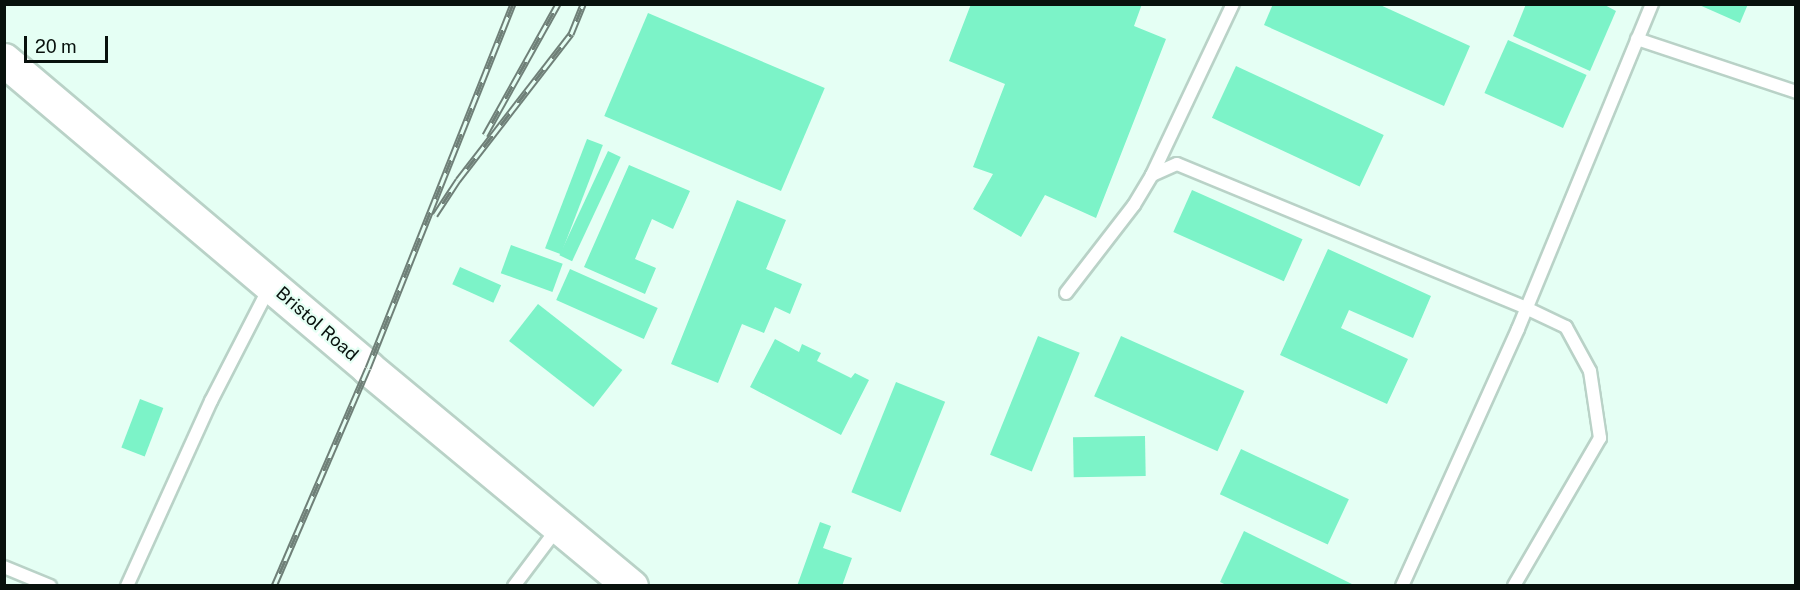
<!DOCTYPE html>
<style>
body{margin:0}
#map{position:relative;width:1800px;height:590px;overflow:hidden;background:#e5fff4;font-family:"Public Sans",sans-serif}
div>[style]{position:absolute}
.building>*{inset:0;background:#7cf3c8;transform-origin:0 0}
.roads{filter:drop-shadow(2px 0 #b9d2c7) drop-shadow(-2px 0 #b9d2c7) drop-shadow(0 2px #b9d2c7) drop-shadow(0 -2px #b9d2c7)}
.lane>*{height:12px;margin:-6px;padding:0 6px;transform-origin:6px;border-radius:6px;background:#fff}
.secondary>*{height:33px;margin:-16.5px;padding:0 16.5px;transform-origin:16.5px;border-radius:16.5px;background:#fff}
.rail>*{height:7px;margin-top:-3.5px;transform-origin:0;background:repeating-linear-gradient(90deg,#e5fff4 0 14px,#6f8078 0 28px);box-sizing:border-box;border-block:2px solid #6f8078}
span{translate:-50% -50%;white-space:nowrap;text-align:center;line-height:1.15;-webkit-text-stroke:4.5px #e5fff4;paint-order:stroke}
.street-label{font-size:18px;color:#08110d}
.frame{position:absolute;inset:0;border:6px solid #08110d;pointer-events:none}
.scale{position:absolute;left:24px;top:36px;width:84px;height:27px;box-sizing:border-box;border:3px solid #08110d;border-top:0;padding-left:8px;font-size:18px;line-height:21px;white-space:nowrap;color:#08110d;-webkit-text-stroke:4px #e5fff4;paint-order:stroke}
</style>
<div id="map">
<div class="building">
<div style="clip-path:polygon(971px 4px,1142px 4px,1134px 26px,1166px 39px,1096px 218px,1045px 195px,1021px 237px,973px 209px,993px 174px,973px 167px,1005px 84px,949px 61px)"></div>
<div style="clip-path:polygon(1273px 4px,1378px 4px,1470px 46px,1444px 106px,1264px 25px)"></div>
<div style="clip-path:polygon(1526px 4px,1603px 4px,1616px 11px,1590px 71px,1513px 36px)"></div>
<div style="clip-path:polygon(1697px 4px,1748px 4px,1740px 23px)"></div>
<div style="left:648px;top:13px;width:192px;height:112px;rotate:23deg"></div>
<div style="left:1508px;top:40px;width:86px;height:58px;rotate:24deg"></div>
<div style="left:1236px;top:66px;width:163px;height:57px;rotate:25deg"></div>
<div style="left:587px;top:139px;width:17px;height:117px;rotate:21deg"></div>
<div style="left:608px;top:151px;width:14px;height:115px;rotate:25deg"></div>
<div style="clip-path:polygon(629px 165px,690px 191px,673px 229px,652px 219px,635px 259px,656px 268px,645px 294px,584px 267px)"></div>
<div style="left:1192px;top:190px;width:121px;height:46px;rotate:24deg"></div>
<div style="clip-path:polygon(737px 200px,786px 220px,766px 269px,802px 284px,790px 314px,775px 307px,764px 333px,742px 324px,718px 383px,671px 364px)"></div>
<div style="left:511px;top:245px;width:55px;height:30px;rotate:20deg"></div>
<div style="clip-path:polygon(1328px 249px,1431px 296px,1413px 338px,1349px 310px,1341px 328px,1408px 359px,1387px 404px,1280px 355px)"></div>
<div style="left:460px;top:267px;width:45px;height:19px;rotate:24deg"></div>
<div style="left:570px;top:269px;width:96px;height:34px;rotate:24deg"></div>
<div style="left:538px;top:304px;width:107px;height:47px;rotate:38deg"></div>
<div style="left:1038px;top:336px;width:45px;height:128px;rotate:22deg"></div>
<div style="left:1121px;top:336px;width:135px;height:66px;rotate:24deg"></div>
<div style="clip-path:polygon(775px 339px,799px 352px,802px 344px,821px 353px,817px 361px,851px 378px,855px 373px,869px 380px,841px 435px,750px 387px)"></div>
<div style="left:896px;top:382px;width:53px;height:119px;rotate:22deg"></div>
<div style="left:140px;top:399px;width:25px;height:52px;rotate:21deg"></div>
<div style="left:1145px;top:436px;width:40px;height:72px;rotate:89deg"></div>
<div style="left:1241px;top:449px;width:119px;height:50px;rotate:25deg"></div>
<div style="clip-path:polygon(820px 522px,831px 526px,823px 548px,852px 558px,842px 586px,797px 586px)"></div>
<div style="clip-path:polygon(1244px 531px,1356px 586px,1228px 586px,1220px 582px)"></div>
</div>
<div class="roads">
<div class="lane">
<div style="left:1637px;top:39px;width:168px;rotate:18.4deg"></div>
<div style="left:1152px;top:175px;width:189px;rotate:-64.7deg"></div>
<div style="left:1066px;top:293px;width:111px;rotate:-52.3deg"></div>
<div style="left:1134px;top:205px;width:35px;rotate:-59deg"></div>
<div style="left:1152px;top:175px;width:27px;rotate:-24deg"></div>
<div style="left:1177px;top:164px;width:378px;rotate:22.4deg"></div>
<div style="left:1526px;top:308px;width:44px;rotate:25.4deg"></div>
<div style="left:1566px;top:327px;width:50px;rotate:61.4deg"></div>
<div style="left:1590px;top:371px;width:68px;rotate:81.5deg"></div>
<div style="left:1600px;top:438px;width:171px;rotate:120.2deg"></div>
<div style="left:4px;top:567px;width:50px;rotate:22.4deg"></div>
<div style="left:127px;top:586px;width:203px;rotate:-65.6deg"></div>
<div style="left:211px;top:401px;width:129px;rotate:-62.8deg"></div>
<div style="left:514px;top:586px;width:75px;rotate:-53.1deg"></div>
<div style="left:1402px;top:586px;width:282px;rotate:-65.7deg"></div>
<div style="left:1518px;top:329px;width:352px;rotate:-67.6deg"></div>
</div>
<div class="secondary">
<div style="left:4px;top:60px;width:477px;rotate:40.2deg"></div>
<div style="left:368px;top:368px;width:342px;rotate:39.7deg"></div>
</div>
</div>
<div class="rail">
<div style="left:485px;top:135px;width:150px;rotate:-60.9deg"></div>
<div style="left:435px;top:215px;width:42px;rotate:-56.7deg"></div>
<div style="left:458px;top:180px;width:185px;rotate:-52.3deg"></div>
<div style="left:571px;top:34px;width:32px;rotate:-68deg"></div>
<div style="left:274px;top:586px;width:237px;rotate:-66.7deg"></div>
<div style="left:368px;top:368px;width:392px;rotate:-68.3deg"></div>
</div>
<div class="street-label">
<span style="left:317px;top:324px;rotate:41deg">Bristol Road</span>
</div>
<div class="frame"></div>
<div class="scale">20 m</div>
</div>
